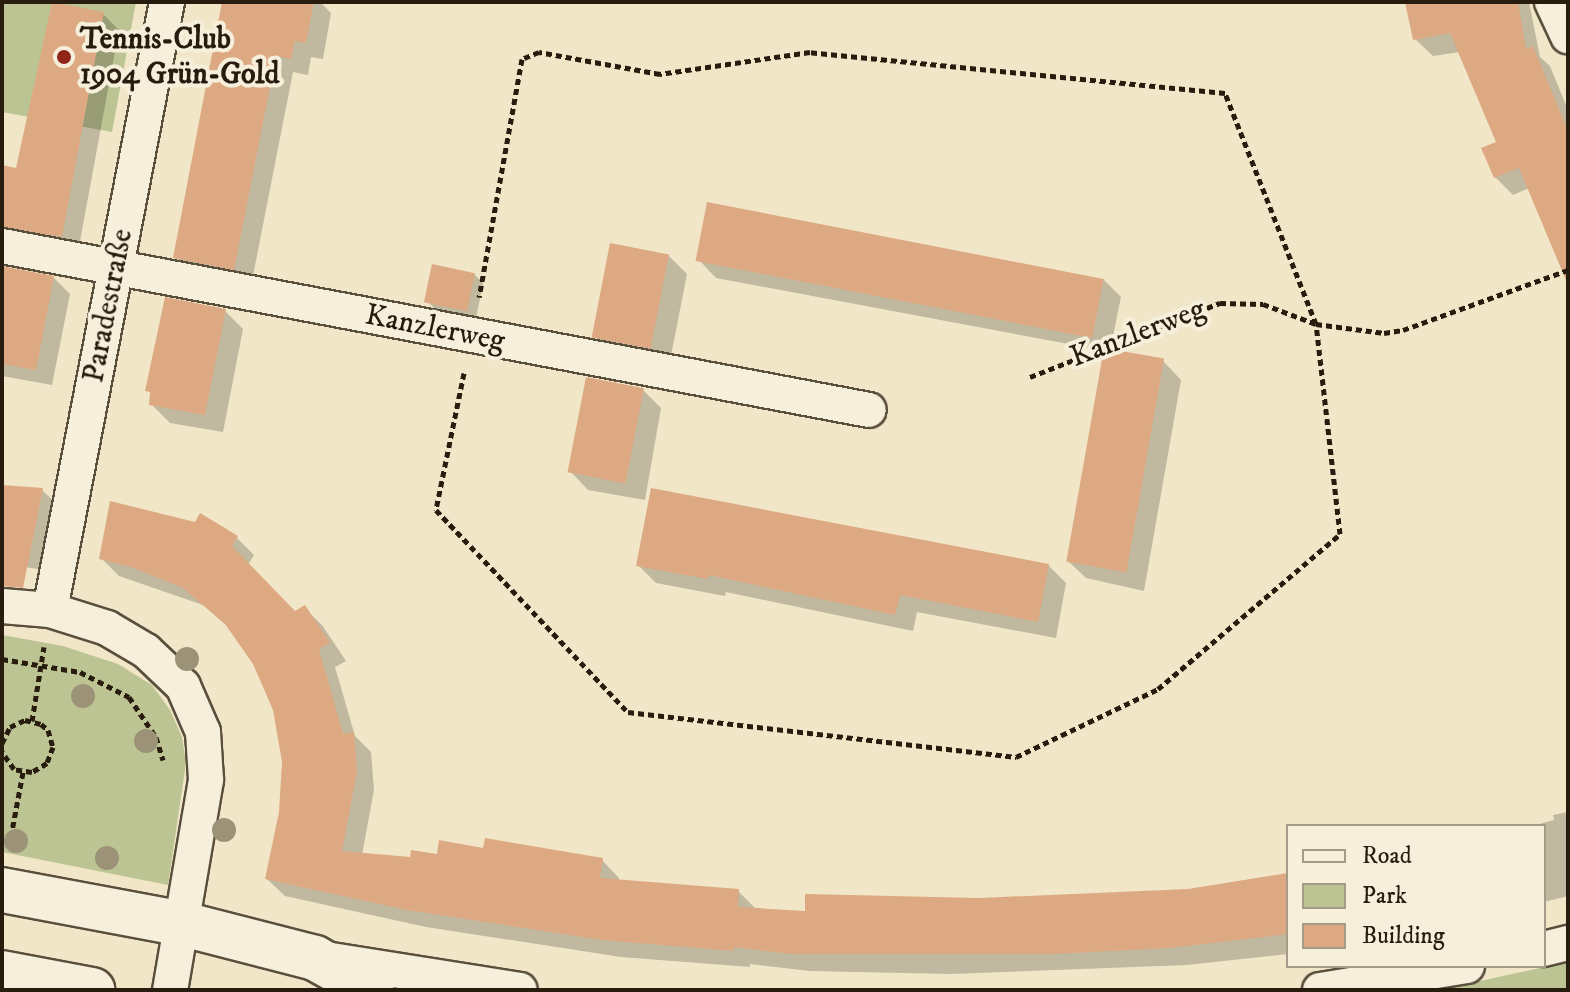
<!DOCTYPE html>
<meta charset="utf-8">
<style>
body{margin:0}
#map{position:relative;width:1570px;height:992px;overflow:hidden;background:#f1e6c7;font-family:"IM FELL DW Pica",serif}
div>[style]{position:absolute}
.green>*{inset:0;background:#bdc493}
.shadow>*{inset:0;background:#0003}
.building>*{inset:0;background:#dda982;transform-origin:0 0}
.path>*{height:5px;margin-top:-2.5px;transform-origin:0;background:repeating-linear-gradient(90deg,#281c0f 0 6px,transparent 0 10px)}
.roads{filter:drop-shadow(2px 0 #5a4e3d) drop-shadow(-2px 0 #5a4e3d) drop-shadow(0 2px #5a4e3d) drop-shadow(0 -2px #5a4e3d)}
.minor>*{height:34px;margin:-17px;padding:0 17px;transform-origin:17px;border-radius:17px;background:#f6efdb}
.tertiary>*{height:44px;margin:-22px;padding:0 22px;transform-origin:22px;border-radius:22px;background:#f6efdb}
.trees>*{width:24px;height:24px;margin:-12px;border-radius:50%;background:#9b9278}
.dots>*{width:22px;height:22px;translate:-50% -50%;box-sizing:border-box;border:4px solid #f6efdb;border-radius:50%}
span{translate:-50% -50%;white-space:nowrap;text-align:center;line-height:1.15;-webkit-text-stroke:8px #f6efdb;paint-order:stroke}
.poi-label{font-size:30px;color:#281c0f;font-weight:700}
.left{translate:0 -50%;text-align:left}
.street-label{font-size:30px;color:#281c0f}
.frame{position:absolute;inset:0;border:4px solid #281c0f;pointer-events:none}
.legend{position:absolute;left:1286px;top:824px;width:260px;height:144px;box-sizing:border-box;background:#f6efdb;border:2px solid #a49b89;margin:0;padding:10px 14px;list-style:none;font-size:24px;color:#281c0f}
.legend li{display:flex;align-items:center;gap:16px;height:40px}
.legend b{width:40px;border:2px solid #a49b89}
</style>
<div id="map">
<div class="green">
<div style="clip-path:polygon(2px 2px,136px 2px,112px 132px,2px 112px)"></div>
<div style="clip-path:polygon(2px 635px,63px 646px,118px 664px,152px 685px,170px 710px,182px 737px,186px 763px,168px 885px,2px 852px)"></div>
<div style="clip-path:polygon(1568px 962px,1568px 990px,1434px 990px,1457px 986px)"></div>
</div>
<div class="shadow">
<div style="clip-path:polygon(224px 2px,320px 2px,331px 13px,323px 59px,311px 57px,308px 75px,293px 72px,251px 286px,192px 274px,175px 257px)"></div>
<div style="clip-path:polygon(1407px 2px,1529px 2px,1540px 57px,1550px 66px,1568px 110px,1568px 283px,1529px 188px,1513px 195px,1495px 177px,1498px 143px,1460px 52px,1433px 56px,1415px 39px)"></div>
<div style="clip-path:polygon(103px 14px,119px 30px,78px 252px,2px 251px,2px 167px,18px 170px)"></div>
<div style="clip-path:polygon(668px 255px,687px 274px,669px 366px,614px 355px,595px 337px)"></div>
<div style="clip-path:polygon(699px 260px,1103px 279px,1121px 297px,1110px 351px,1163px 361px,1181px 380px,1144px 591px,1086px 578px,1067px 560px,1106px 351px,716px 278px)"></div>
<div style="clip-path:polygon(2px 268px,54px 278px,70px 294px,52px 385px,2px 376px)"></div>
<div style="clip-path:polygon(474px 274px,483px 283px,476px 319px,436px 310px,427px 301px)"></div>
<div style="clip-path:polygon(225px 311px,243px 329px,223px 432px,170px 423px,151px 404px,152px 395px,148px 390px)"></div>
<div style="clip-path:polygon(643px 390px,661px 408px,645px 500px,588px 490px,570px 471px)"></div>
<div style="clip-path:polygon(2px 487px,42px 490px,59px 506px,46px 570px,2px 564px)"></div>
<div style="clip-path:polygon(196px 524px,237px 538px,254px 555px,248px 565px,295px 614px,304px 608px,322px 625px,346px 661px,335px 667px,355px 736px,371px 752px,374px 790px,362px 855px,412px 859px,485px 850px,602px 860px,619px 878px,619px 881px,738px 891px,755px 908px,807px 913px,979px 900px,1188px 891px,1288px 875px,1288px 954px,1187px 965px,951px 974px,810px 971px,750px 964px,750px 967px,621px 957px,426px 927px,285px 896px,267px 879px,281px 813px,284px 761px,275px 710px,255px 663px,232px 630px,203px 605px,119px 576px,101px 558px)"></div>
<div style="clip-path:polygon(638px 565px,1048px 565px,1066px 583px,1056px 638px,917px 612px,913px 631px,726px 592px,725px 596px,656px 583px)"></div>
<div style="clip-path:polygon(1568px 812px,1568px 896px,1544px 902px,1544px 826px,1532px 826px,1554px 820px,1553px 815px)"></div>
</div>
<div class="building">
<div style="clip-path:polygon(52px 2px,104px 12px,62px 237px,2px 227px,2px 165px,16px 168px)"></div>
<div style="clip-path:polygon(222px 2px,314px 2px,306px 43px,295px 41px,291px 59px,276px 56px,234px 270px,173px 258px)"></div>
<div style="clip-path:polygon(1405px 2px,1518px 2px,1526px 49px,1533px 46px,1568px 131px,1568px 285px,1519px 168px,1494px 178px,1481px 148px,1496px 142px,1450px 33px,1413px 40px)"></div>
<div style="left:707px;top:202px;width:404px;height:60px;rotate:11deg"></div>
<div style="left:610px;top:243px;width:60px;height:96px;rotate:11deg"></div>
<div style="left:432px;top:264px;width:44px;height:39px;rotate:12deg"></div>
<div style="clip-path:polygon(2px 266px,54px 276px,36px 370px,2px 364px)"></div>
<div style="clip-path:polygon(165px 297px,226px 309px,205px 415px,149px 405px,150px 392px,145px 391px)"></div>
<div style="left:1104px;top:348px;width:61px;height:217px;rotate:10deg"></div>
<div style="left:586px;top:377px;width:59px;height:97px;rotate:11deg"></div>
<div style="clip-path:polygon(2px 485px,43px 488px,23px 588px,2px 586px)"></div>
<div style="clip-path:polygon(651px 488px,1049px 564px,1038px 622px,900px 595px,895px 615px,709px 575px,708px 579px,636px 566px)"></div>
<div style="clip-path:polygon(110px 501px,195px 522px,200px 513px,238px 536px,232px 546px,295px 611px,305px 605px,330px 643px,319px 649px,343px 734px,354px 732px,357px 771px,342px 851px,410px 857px,411px 850px,437px 854px,439px 840px,483px 848px,485px 838px,603px 858px,600px 878px,739px 889px,738px 907px,805px 911px,805px 894px,979px 898px,1188px 889px,1288px 873px,1288px 934px,1169px 948px,1054px 954px,791px 954px,734px 947px,734px 951px,602px 940px,407px 910px,265px 879px,279px 812px,282px 762px,273px 710px,253px 664px,225px 624px,183px 588px,131px 567px,99px 559px)"></div>
</div>
<div class="path">
<div style="left:464px;top:373px;width:140px;rotate:101.6deg"></div>
<div style="left:436px;top:510px;width:279px;rotate:46.5deg"></div>
<div style="left:628px;top:712px;width:391px;rotate:6.6deg"></div>
<div style="left:1016px;top:757px;width:157px;rotate:-25.6deg"></div>
<div style="left:1158px;top:689px;width:239px;rotate:-40.4deg"></div>
<div style="left:1340px;top:534px;width:211px;rotate:-96.5deg"></div>
<div style="left:1316px;top:324px;width:248px;rotate:-111.5deg"></div>
<div style="left:1225px;top:93px;width:417px;rotate:-174.4deg"></div>
<div style="left:810px;top:52px;width:152px;rotate:171.7deg"></div>
<div style="left:660px;top:74px;width:123px;rotate:-169.7deg"></div>
<div style="left:539px;top:52px;width:18px;rotate:158deg"></div>
<div style="left:522px;top:59px;width:242px;rotate:100.2deg"></div>
<div style="left:1030px;top:377px;width:204px;rotate:-21.3deg"></div>
<div style="left:1220px;top:303px;width:43px;rotate:1.3deg"></div>
<div style="left:1263px;top:304px;width:57px;rotate:20.7deg"></div>
<div style="left:1316px;top:324px;width:69px;rotate:7.5deg"></div>
<div style="left:1384px;top:333px;width:19px;rotate:-9deg"></div>
<div style="left:1403px;top:330px;width:176px;rotate:-20deg"></div>
<div style="left:2px;top:659px;width:79px;rotate:9.5deg"></div>
<div style="left:80px;top:672px;width:55px;rotate:27deg"></div>
<div style="left:129px;top:697px;width:48px;rotate:56deg"></div>
<div style="left:156px;top:737px;width:24px;rotate:73deg"></div>
<div style="left:32px;top:721px;width:75px;rotate:-80.8deg"></div>
<div style="left:2px;top:743px;width:18px;rotate:-63deg"></div>
<div style="left:10px;top:727px;width:17px;rotate:-25deg"></div>
<div style="left:25px;top:720px;width:16px;rotate:14deg"></div>
<div style="left:41px;top:724px;width:9px;rotate:41deg"></div>
<div style="left:48px;top:730px;width:18px;rotate:74deg"></div>
<div style="left:53px;top:747px;width:17px;rotate:111deg"></div>
<div style="left:47px;top:763px;width:17px;rotate:149deg"></div>
<div style="left:32px;top:772px;width:18px;rotate:-171deg"></div>
<div style="left:14px;top:769px;width:21px;rotate:-125deg"></div>
<div style="left:9px;top:847px;width:76px;rotate:-79.4deg"></div>
</div>
<div class="roads">
<div class="minor">
<div style="left:1552px;top:2px;width:38px;rotate:65deg"></div>
<div style="left:2px;top:246px;width:882px;rotate:10.71deg"></div>
<div style="left:2px;top:606px;width:48px;rotate:4.8deg"></div>
<div style="left:50px;top:610px;width:60px;rotate:17.5deg"></div>
<div style="left:107px;top:628px;width:45px;rotate:30.5deg"></div>
<div style="left:146px;top:651px;width:51px;rotate:43.4deg"></div>
<div style="left:183px;top:686px;width:50px;rotate:66.5deg"></div>
<div style="left:203px;top:732px;width:48px;rotate:86.4deg"></div>
<div style="left:206px;top:780px;width:213px;rotate:99.7deg"></div>
<div style="left:50px;top:610px;width:619px;rotate:-79.11deg"></div>
<div style="left:1544px;top:949px;width:25px;rotate:-14deg"></div>
<div style="left:331px;top:960px;width:191px;rotate:9deg"></div>
<div style="left:1320px;top:990px;width:149px;rotate:-9.3deg"></div>
</div>
<div class="tertiary">
<div style="left:2px;top:890px;width:184px;rotate:10.6deg"></div>
<div style="left:183px;top:924px;width:136px;rotate:14.4deg"></div>
<div style="left:315px;top:958px;width:65px;rotate:29.3deg"></div>
<div style="left:2px;top:973px;width:92px;rotate:10.7deg"></div>
</div>
</div>
<div class="trees">
<div style="left:187px;top:659px"></div>
<div style="left:83px;top:696px"></div>
<div style="left:146px;top:741px"></div>
<div style="left:224px;top:830px"></div>
<div style="left:16px;top:841px"></div>
<div style="left:107px;top:858px"></div>
</div>
<div class="dots">
<div style="left:64px;top:57px;background:#8f2418"></div>
</div>
<div class="poi-label">
<span class="left" style="left:80px;top:57px">Tennis-Club<br>1904 Grün-Gold</span>
</div>
<div class="street-label">
<span style="left:109px;top:306px;rotate:-79deg">Paradestraße</span>
<span style="left:435px;top:329px;rotate:11deg">Kanzlerweg</span>
<span style="left:1138px;top:334px;rotate:-21deg">Kanzlerweg</span>
</div>
<div class="frame"></div>
<ul class="legend">
<li><b style="height:10px;background:#f6efdb"></b>Road</li>
<li><b style="height:22px;background:#bdc493"></b>Park</li>
<li><b style="height:22px;background:#dda982"></b>Building</li>
</ul>
</div>
